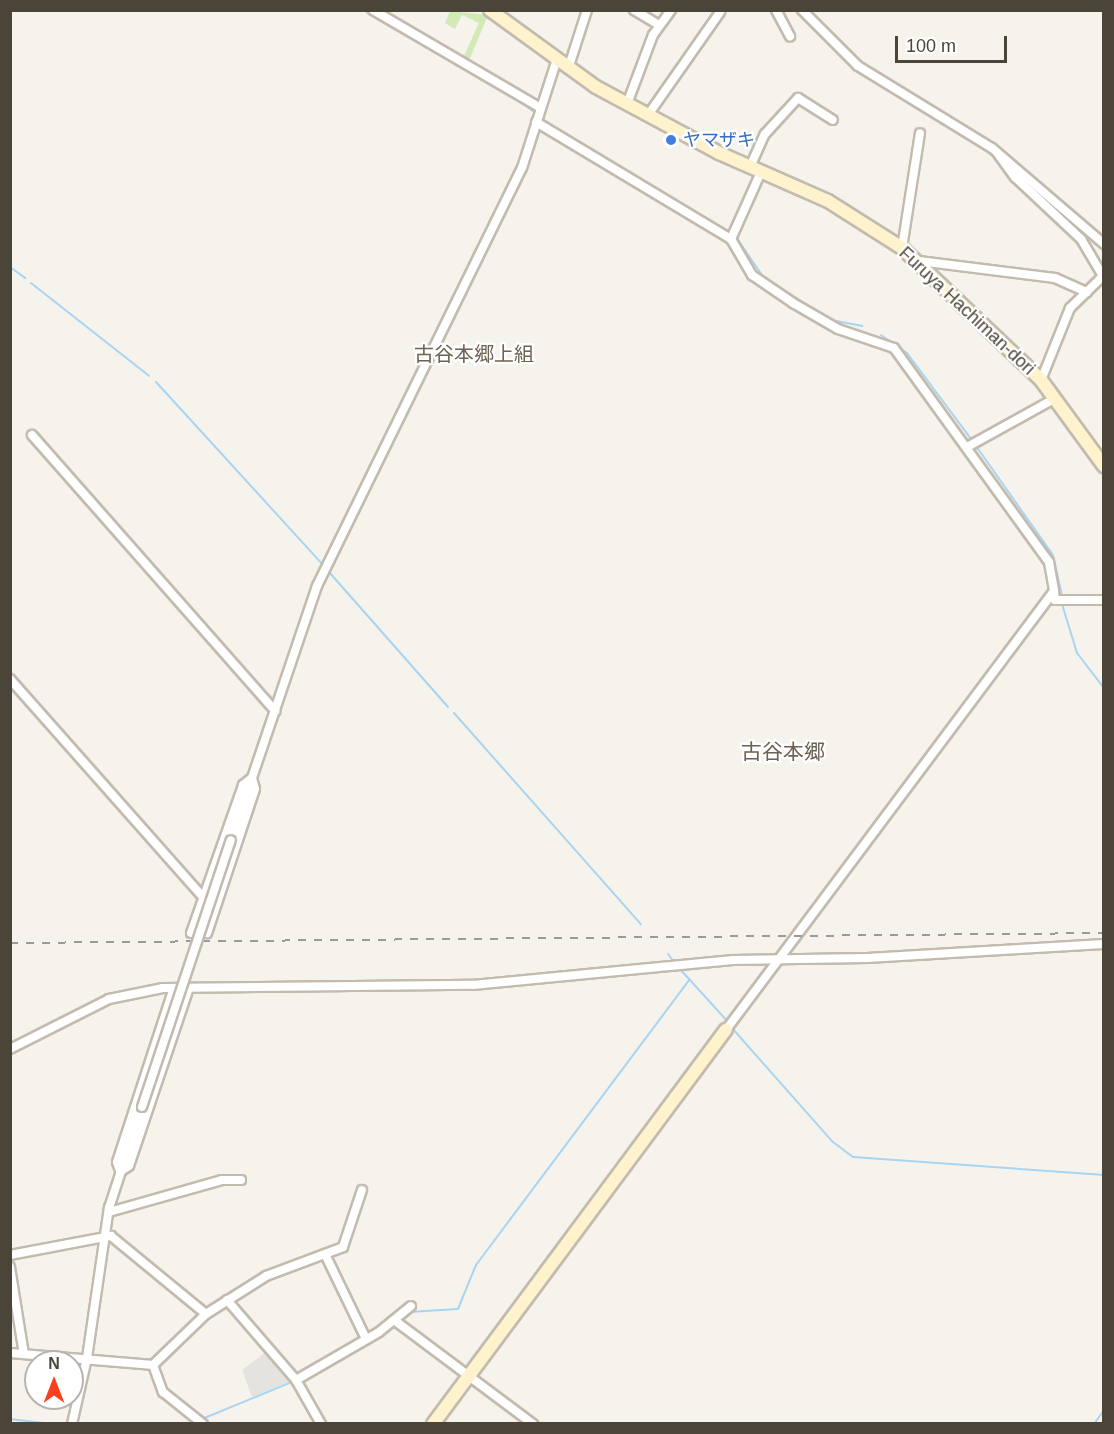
<!DOCTYPE html>
<meta charset="utf-8">
<style>
body{margin:0}
#map{position:relative;width:1114px;height:1434px;overflow:hidden;background:#f6f3ec;font-family:Helvetica,"Noto Sans JP",sans-serif}
div>[style]{position:absolute}
.green>*{inset:0;background:#d2eab5}
.parking>*{inset:0;background:#e5e3e0}
.stream>*{height:2px;margin:-1px;padding:0 1px;transform-origin:1px;border-radius:1px;background:#a9d4f2}
.roads{filter:drop-shadow(2px 0 #c2bbae) drop-shadow(-2px 0 #c2bbae) drop-shadow(0 2px #c2bbae) drop-shadow(0 -2px #c2bbae)}
.street>*{height:8px;margin:-4px;padding:0 4px;transform-origin:4px;border-radius:4px;background:#fff}
.secondary>*{height:12px;margin:-6px;padding:0 6px;transform-origin:6px;border-radius:6px;background:#fff3cd}
.rail>*{height:2px;margin-top:-1px;transform-origin:0;background:repeating-linear-gradient(90deg,#9a9a9a 0 8px,transparent 0 16px)}
.bridges{filter:drop-shadow(2px 0 #c2bbae) drop-shadow(-2px 0 #c2bbae) drop-shadow(0 2px #c2bbae) drop-shadow(0 -2px #c2bbae)}
.street-bridge>*{height:8px;margin:-4px;padding:0 4px;transform-origin:4px;border-radius:4px;background:#fff}
.dots>*{width:16px;height:16px;translate:-50% -50%;box-sizing:border-box;border:3px solid #fff;border-radius:50%}
span{translate:-50% -50%;white-space:nowrap;text-align:center;line-height:1.15;-webkit-text-stroke:4.5px #fff;paint-order:stroke}
.shop-label{font-size:18px;color:#366cbe}
.left{translate:0 -50%;text-align:left}
.street-label{font-size:18px;color:#4b4439}
.neighbourhood-label{font-size:20px;color:#6e6250}
.quarter-label{font-size:21px;color:#6e6250}
.frame{position:absolute;inset:0;border:12px solid #4b4439;pointer-events:none}
.north{position:absolute;left:24px;top:1350px;width:60px;height:60px;box-sizing:border-box;background:#fff;border:2px solid #b7b4b0;border-radius:50%;rotate:0deg;font-size:16px;font-weight:700;line-height:24px;text-align:center;color:#4b4439}
.north::after{content:'';display:block;margin:auto;width:21px;height:27px;background:#fc3f1d;clip-path:polygon(50% 0,100% 100%,50% 72%,0 100%)}
.scale{position:absolute;left:895px;top:36px;width:112px;height:27px;box-sizing:border-box;border:3px solid #4b4439;border-top:0;padding-left:8px;font-size:18px;line-height:21px;white-space:nowrap;color:#4b4439;-webkit-text-stroke:4px #fff;paint-order:stroke}
</style>
<div id="map">
<div class="green">
<div style="clip-path:polygon(450px 11px,488px 15px,469px 61px,463px 58px,479px 23px,462px 15px,455px 29px,445px 23px)"></div>
</div>
<div class="parking">
<div style="clip-path:polygon(267px 1351px,291px 1381px,252px 1397px,242px 1370px)"></div>
</div>
<div class="stream">
<div style="left:363px;top:10px;width:69px;rotate:29.5deg"></div>
<div style="left:515px;top:97px;width:23px;rotate:38deg"></div>
<div style="left:541px;top:118px;width:15px;rotate:37deg"></div>
<div style="left:704px;top:218px;width:31px;rotate:29deg"></div>
<div style="left:736px;top:237px;width:50px;rotate:55.7deg"></div>
<div style="left:10px;top:267px;width:19px;rotate:36deg"></div>
<div style="left:769px;top:281px;width:73px;rotate:32.2deg"></div>
<div style="left:831px;top:320px;width:32px;rotate:11deg"></div>
<div style="left:31px;top:283px;width:150px;rotate:38.2deg"></div>
<div style="left:881px;top:335px;width:32px;rotate:35deg"></div>
<div style="left:907px;top:353px;width:107px;rotate:53.3deg"></div>
<div style="left:156px;top:382px;width:246px;rotate:47.6deg"></div>
<div style="left:976px;top:446px;width:133px;rotate:54.8deg"></div>
<div style="left:1053px;top:555px;width:42px;rotate:77.6deg"></div>
<div style="left:329px;top:572px;width:180px;rotate:48.6deg"></div>
<div style="left:1062px;top:604px;width:51px;rotate:73deg"></div>
<div style="left:1077px;top:653px;width:44px;rotate:52.4deg"></div>
<div style="left:454px;top:713px;width:282px;rotate:48.5deg"></div>
<div style="left:668px;top:954px;width:10px;rotate:53deg"></div>
<div style="left:680px;top:969px;width:73px;rotate:47.8deg"></div>
<div style="left:732px;top:1028px;width:152px;rotate:48.5deg"></div>
<div style="left:833px;top:1142px;width:25px;rotate:37deg"></div>
<div style="left:853px;top:1157px;width:252px;rotate:4.1deg"></div>
<div style="left:409px;top:1312px;width:49px;rotate:-3.5deg"></div>
<div style="left:458px;top:1309px;width:48px;rotate:-67.8deg"></div>
<div style="left:476px;top:1265px;width:356px;rotate:-53.2deg"></div>
<div style="left:10px;top:1419px;width:42px;rotate:6.8deg"></div>
<div style="left:202px;top:1419px;width:100px;rotate:-22.4deg"></div>
<div style="left:1094px;top:1424px;width:17px;rotate:-54deg"></div>
</div>
<div class="roads">
<div class="street">
<div style="left:373px;top:10px;width:192px;rotate:30.3deg"></div>
<div style="left:634px;top:10px;width:29px;rotate:31deg"></div>
<div style="left:776px;top:10px;width:30px;rotate:62deg"></div>
<div style="left:802px;top:10px;width:79px;rotate:45deg"></div>
<div style="left:858px;top:66px;width:157px;rotate:31.5deg"></div>
<div style="left:992px;top:148px;width:148px;rotate:40.6deg"></div>
<div style="left:568px;top:69px;width:62px;rotate:-72.1deg"></div>
<div style="left:627px;top:104px;width:74px;rotate:-69.4deg"></div>
<div style="left:653px;top:35px;width:31px;rotate:-54deg"></div>
<div style="left:648px;top:115px;width:126px;rotate:-55deg"></div>
<div style="left:536px;top:122px;width:227px;rotate:31deg"></div>
<div style="left:731px;top:239px;width:42px;rotate:59.7deg"></div>
<div style="left:752px;top:275px;width:50px;rotate:34.3deg"></div>
<div style="left:793px;top:303px;width:52px;rotate:30deg"></div>
<div style="left:838px;top:329px;width:59px;rotate:18.7deg"></div>
<div style="left:894px;top:348px;width:264px;rotate:54.1deg"></div>
<div style="left:1049px;top:562px;width:29px;rotate:80deg"></div>
<div style="left:1054px;top:591px;width:548px;rotate:126.77deg"></div>
<div style="left:998px;top:154px;width:29px;rotate:54deg"></div>
<div style="left:1015px;top:177px;width:91px;rotate:43.2deg"></div>
<div style="left:1081px;top:239px;width:43px;rotate:59.3deg"></div>
<div style="left:1103px;top:276px;width:46px;rotate:135.9deg"></div>
<div style="left:1070px;top:308px;width:78px;rotate:111.9deg"></div>
<div style="left:750px;top:167px;width:36px;rotate:-66deg"></div>
<div style="left:765px;top:134px;width:49px;rotate:-47.5deg"></div>
<div style="left:798px;top:98px;width:41px;rotate:32.2deg"></div>
<div style="left:731px;top:239px;width:73px;rotate:-65.9deg"></div>
<div style="left:902px;top:248px;width:116px;rotate:-81.1deg"></div>
<div style="left:919px;top:261px;width:137px;rotate:7.1deg"></div>
<div style="left:1055px;top:278px;width:35px;rotate:24deg"></div>
<div style="left:32px;top:435px;width:368px;rotate:48.6deg"></div>
<div style="left:969px;top:446px;width:95px;rotate:-29deg"></div>
<div style="left:1054px;top:591px;width:9px;rotate:84deg"></div>
<div style="left:1055px;top:600px;width:49px"></div>
<div style="left:10px;top:679px;width:293px;rotate:48.5deg"></div>
<div style="left:231px;top:840px;width:268px;rotate:-71.3deg"></div>
<div style="left:317px;top:586px;width:466px;rotate:-63.9deg"></div>
<div style="left:522px;top:168px;width:111px;rotate:-72.2deg"></div>
<div style="left:191px;top:933px;width:157px;rotate:-70.6deg"></div>
<div style="left:243px;top:785px;width:11px;rotate:-38deg"></div>
<div style="left:252px;top:778px;width:11px;rotate:75deg"></div>
<div style="left:255px;top:789px;width:152px;rotate:108.4deg"></div>
<div style="left:10px;top:1049px;width:111px;rotate:-26.8deg"></div>
<div style="left:109px;top:999px;width:55px;rotate:-11.5deg"></div>
<div style="left:163px;top:988px;width:310px;rotate:-0.6deg"></div>
<div style="left:473px;top:985px;width:261px;rotate:-5.5deg"></div>
<div style="left:733px;top:960px;width:134px;rotate:-0.9deg"></div>
<div style="left:867px;top:958px;width:237px;rotate:-3.4deg"></div>
<div style="left:120px;top:1171px;width:9px;rotate:-108deg"></div>
<div style="left:117px;top:1162px;width:183px;rotate:-71.9deg"></div>
<div style="left:121px;top:1171px;width:9px;rotate:-32deg"></div>
<div style="left:129px;top:1166px;width:188px;rotate:-71.4deg"></div>
<div style="left:109px;top:1212px;width:117px;rotate:-15.8deg"></div>
<div style="left:222px;top:1180px;width:19px"></div>
<div style="left:325px;top:1254px;width:94px;rotate:64.2deg"></div>
<div style="left:10px;top:1255px;width:103px;rotate:-10.7deg"></div>
<div style="left:111px;top:1236px;width:123px;rotate:39.4deg"></div>
<div style="left:206px;top:1314px;width:71px;rotate:-32.3deg"></div>
<div style="left:266px;top:1276px;width:82px;rotate:-20.6deg"></div>
<div style="left:343px;top:1247px;width:60px;rotate:-71.6deg"></div>
<div style="left:10px;top:1267px;width:88px;rotate:80.9deg"></div>
<div style="left:227px;top:1300px;width:106px;rotate:49.2deg"></div>
<div style="left:296px;top:1380px;width:51px;rotate:60.4deg"></div>
<div style="left:394px;top:1320px;width:174px;rotate:36.8deg"></div>
<div style="left:10px;top:1353px;width:144px;rotate:4.8deg"></div>
<div style="left:153px;top:1365px;width:74px;rotate:-43.9deg"></div>
<div style="left:153px;top:1365px;width:29px;rotate:70deg"></div>
<div style="left:163px;top:1392px;width:51px;rotate:38.7deg"></div>
<div style="left:296px;top:1380px;width:96px;rotate:-30deg"></div>
<div style="left:379px;top:1332px;width:41px;rotate:-39.1deg"></div>
<div style="left:72px;top:1424px;width:68px;rotate:-77.2deg"></div>
<div style="left:87px;top:1358px;width:152px;rotate:-81.7deg"></div>
<div style="left:109px;top:1208px;width:106px;rotate:-71.9deg"></div>
</div>
<div class="secondary">
<div style="left:490px;top:10px;width:131px;rotate:36deg"></div>
<div style="left:596px;top:87px;width:140px;rotate:28.2deg"></div>
<div style="left:719px;top:153px;width:119px;rotate:23.8deg"></div>
<div style="left:828px;top:201px;width:88px;rotate:32.4deg"></div>
<div style="left:902px;top:248px;width:192px;rotate:43.5deg"></div>
<div style="left:1041px;top:380px;width:107px;rotate:53.8deg"></div>
<div style="left:433px;top:1424px;width:491px;rotate:-53.4deg"></div>
</div>
</div>
<div class="rail">
<div style="left:10px;top:943px;width:1094px;rotate:-0.52deg"></div>
</div>
<div class="bridges">
<div class="street-bridge">
<div style="left:142px;top:1107px;width:281px;rotate:-71.6deg"></div>
</div>
</div>
<div class="dots">
<div style="left:671px;top:140px;background:#3f7fe0"></div>
</div>
<div class="shop-label">
<span class="left" style="left:683px;top:140px">ヤマザキ</span>
</div>
<div class="street-label">
<span style="left:967px;top:311px;rotate:43deg">Furuya Hachiman-dori</span>
</div>
<div class="neighbourhood-label">
<span style="left:474px;top:354px">古谷本郷上組</span>
</div>
<div class="quarter-label">
<span style="left:783px;top:752px">古谷本郷</span>
</div>
<div class="frame"></div>
<div class="north">N</div>
<div class="scale">100 m</div>
</div>
